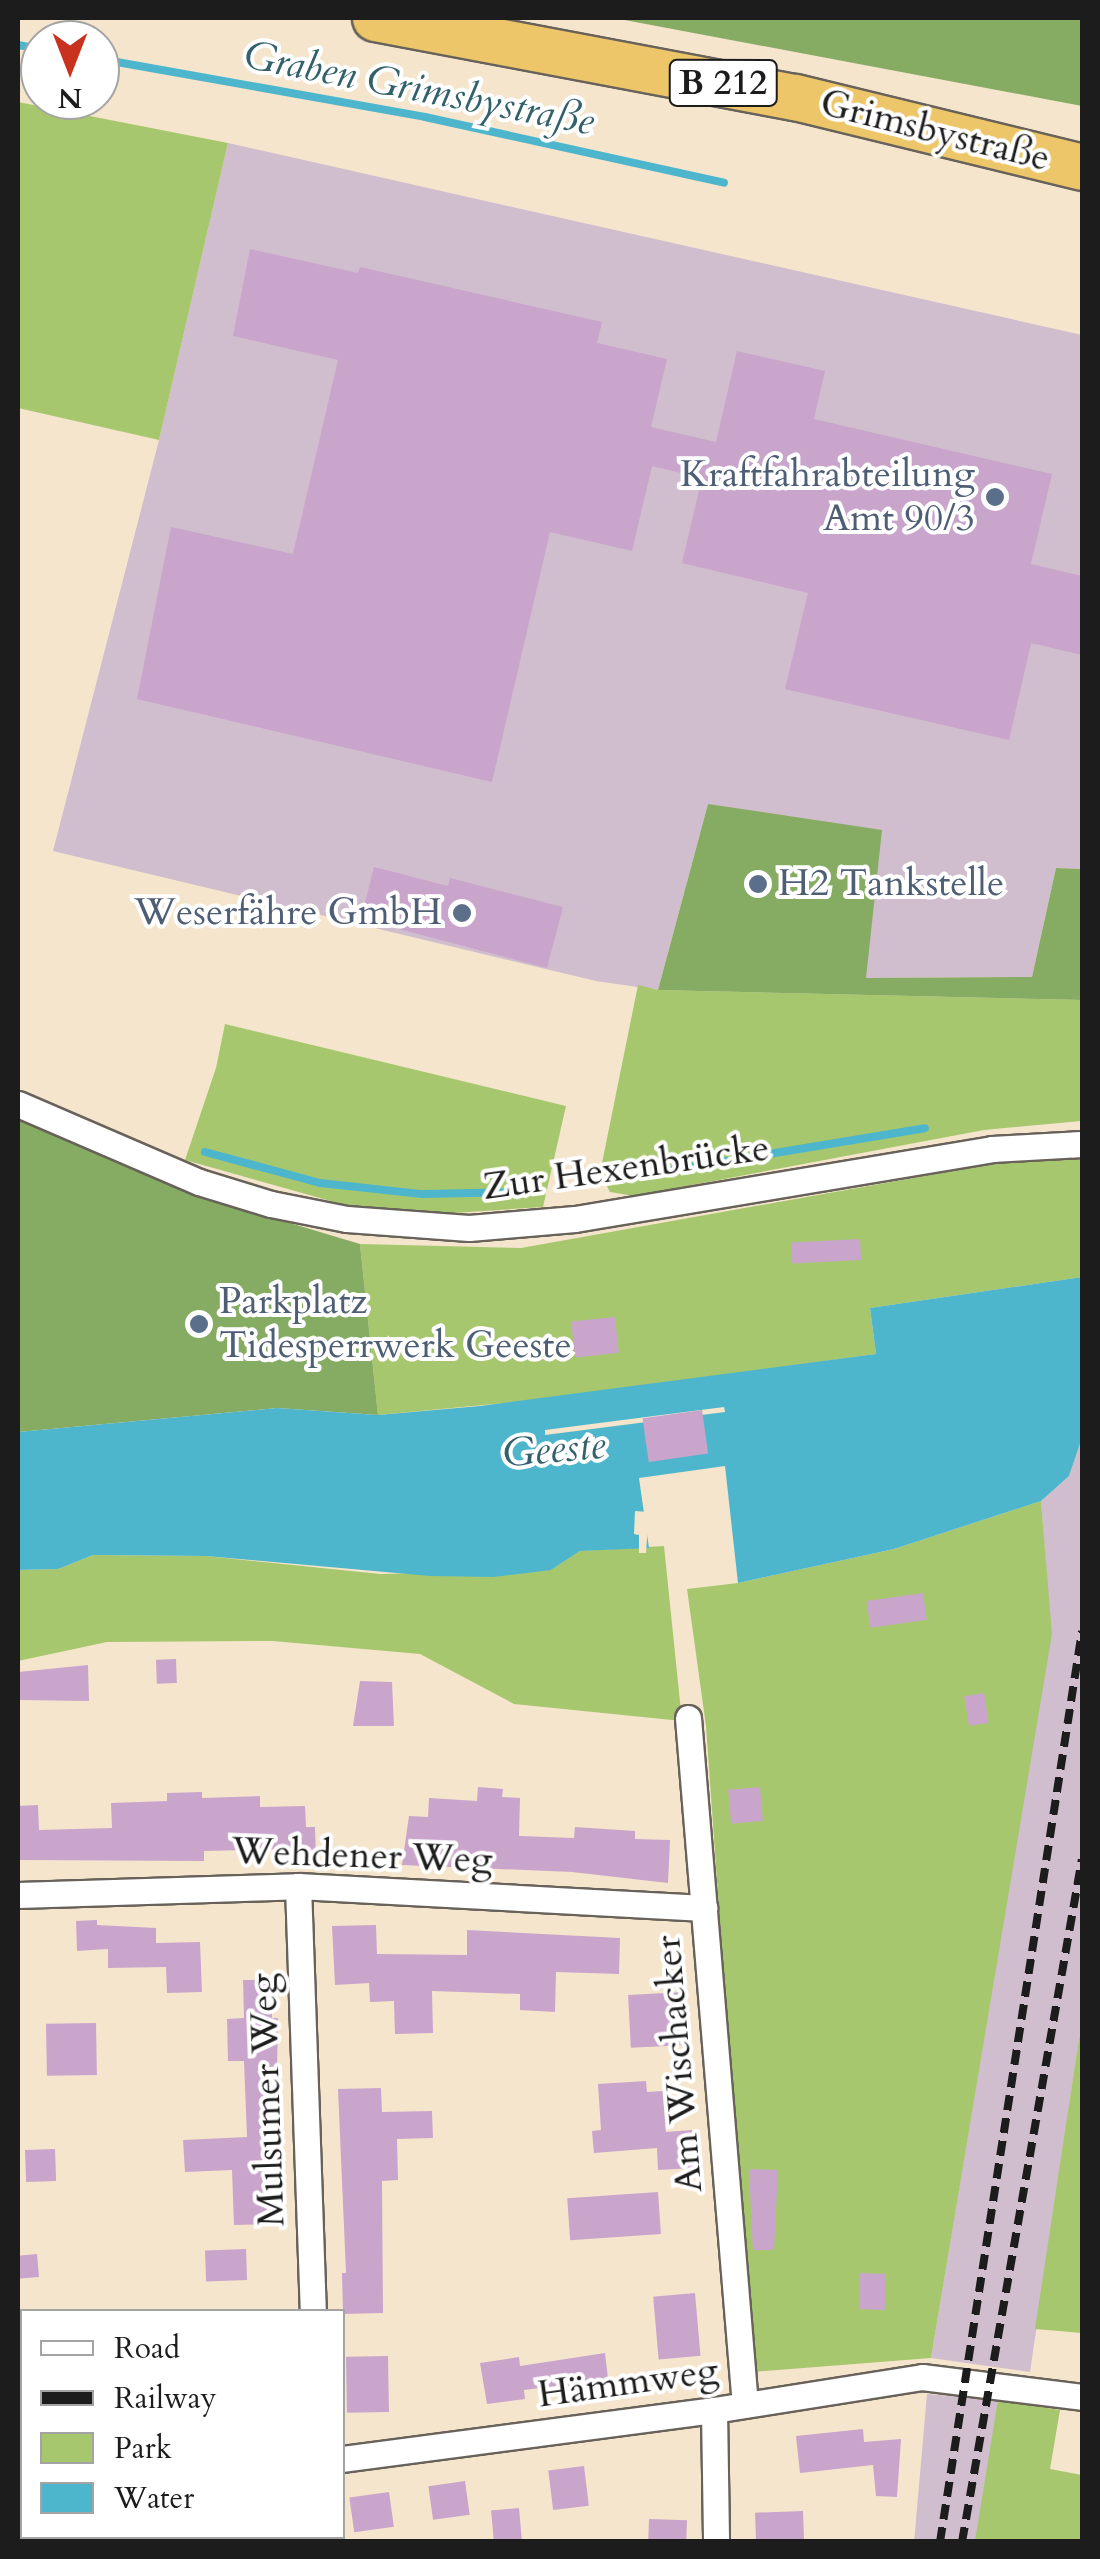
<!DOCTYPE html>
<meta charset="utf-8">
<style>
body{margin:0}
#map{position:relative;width:1100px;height:2559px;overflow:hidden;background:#f5e5cd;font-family:Cardo,serif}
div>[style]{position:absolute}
.industrial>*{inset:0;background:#d0bdcd;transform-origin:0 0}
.green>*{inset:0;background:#a7c76f}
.forest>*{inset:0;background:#85ac62}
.water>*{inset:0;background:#4eb6cc}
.pier>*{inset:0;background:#f5e5cd}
.stream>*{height:8px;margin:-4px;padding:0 4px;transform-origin:4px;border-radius:4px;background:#4eb6cc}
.building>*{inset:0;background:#c9a5cc;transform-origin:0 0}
.roads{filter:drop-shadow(2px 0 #68625a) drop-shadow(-2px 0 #68625a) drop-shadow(0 2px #68625a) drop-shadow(0 -2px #68625a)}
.street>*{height:25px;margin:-12.5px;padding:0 12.5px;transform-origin:12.5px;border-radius:12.5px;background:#fff}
.highway>*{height:45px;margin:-22.5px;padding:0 22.5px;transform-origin:22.5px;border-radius:22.5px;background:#ecc669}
.rail>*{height:8px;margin-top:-4px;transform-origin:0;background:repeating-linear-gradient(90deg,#1c1c1c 0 15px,transparent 0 23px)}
.dots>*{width:28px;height:28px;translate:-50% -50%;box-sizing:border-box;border:5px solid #fff;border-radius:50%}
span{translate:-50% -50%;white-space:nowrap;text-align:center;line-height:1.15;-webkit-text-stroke:8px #fff;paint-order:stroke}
.shield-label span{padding:2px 8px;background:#fff;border:2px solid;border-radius:8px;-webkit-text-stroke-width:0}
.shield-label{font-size:35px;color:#1c1c1c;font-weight:700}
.street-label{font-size:38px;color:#1c1c1c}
.service-label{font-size:38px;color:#4e5e75}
.right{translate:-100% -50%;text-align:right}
.left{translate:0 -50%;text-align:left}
.water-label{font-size:40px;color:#32616b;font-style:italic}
.frame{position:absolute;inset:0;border:20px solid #1c1c1c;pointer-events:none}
.legend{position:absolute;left:20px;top:2309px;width:325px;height:230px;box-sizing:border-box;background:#fff;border:2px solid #a4a4a4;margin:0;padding:12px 18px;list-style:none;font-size:30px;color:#1c1c1c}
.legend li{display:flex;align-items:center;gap:20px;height:50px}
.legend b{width:50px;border:2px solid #a4a4a4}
.north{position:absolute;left:20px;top:20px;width:100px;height:100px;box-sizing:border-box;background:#fff;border:2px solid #a4a4a4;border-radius:50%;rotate:180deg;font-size:28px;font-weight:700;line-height:40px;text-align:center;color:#1c1c1c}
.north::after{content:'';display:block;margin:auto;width:35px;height:45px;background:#c8321e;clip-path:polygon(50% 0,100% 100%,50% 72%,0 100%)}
</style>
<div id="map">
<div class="industrial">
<div style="clip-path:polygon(228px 143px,1082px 335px,1082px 869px,1056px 868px,1032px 977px,865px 978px,708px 804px,658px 990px,596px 981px,53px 851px,159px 440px)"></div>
<div style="clip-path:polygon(1082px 1438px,1082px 2019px,1030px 2372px,931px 2358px,1051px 1634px,1041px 1501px,1069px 1476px)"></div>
<div style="left:927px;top:2394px;width:71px;height:149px;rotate:5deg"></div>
</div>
<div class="green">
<div style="clip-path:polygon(18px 102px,228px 143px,159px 440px,18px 408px)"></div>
<div style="clip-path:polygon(638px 985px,658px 990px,1082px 1000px,1081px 1121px,984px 1130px,634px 1196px,610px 1192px,600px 1173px)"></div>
<div style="clip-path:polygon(225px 1024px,566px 1106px,543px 1207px,454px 1213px,352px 1207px,185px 1160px,216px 1068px)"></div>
<div style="clip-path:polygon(1082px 1158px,1082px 1277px,870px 1308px,876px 1354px,559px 1398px,378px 1415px,360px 1244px,521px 1248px,997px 1163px)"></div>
<div style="clip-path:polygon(1041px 1501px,1052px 1634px,931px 2358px,752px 2372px,706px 1726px,687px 1589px,738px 1583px,894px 1549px)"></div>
<div style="clip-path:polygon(664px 1546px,682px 1721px,514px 1704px,420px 1654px,273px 1641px,107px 1642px,18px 1661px,18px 1570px,58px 1569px,93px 1555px,206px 1556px,380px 1574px,551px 1570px,580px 1551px)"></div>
<div style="clip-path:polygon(1082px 2019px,1082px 2333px,1035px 2329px)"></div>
<div style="clip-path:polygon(998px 2400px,1060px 2410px,1050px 2469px,1082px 2475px,1082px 2541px,975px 2541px)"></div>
<div style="clip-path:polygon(22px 2527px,22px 2536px,303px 2536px,303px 2541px,18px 2541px,18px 2528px)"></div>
</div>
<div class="forest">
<div style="clip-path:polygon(614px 18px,1082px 18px,1082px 106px)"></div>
<div style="clip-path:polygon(708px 804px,882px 830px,866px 978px,1032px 977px,1056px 868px,1082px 869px,1082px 1000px,658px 990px)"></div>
<div style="clip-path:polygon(18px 1119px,187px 1192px,360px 1244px,378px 1415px,277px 1408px,18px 1432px)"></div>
</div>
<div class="water">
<div style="clip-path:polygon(evenodd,1082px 1277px,1082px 1438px,1069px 1476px,1041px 1501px,894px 1549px,738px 1583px,725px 1466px,639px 1478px,649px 1548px,580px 1551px,551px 1570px,493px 1577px,430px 1576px,206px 1556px,93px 1555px,58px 1569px,18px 1570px,18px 1432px,277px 1408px,378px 1415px,480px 1406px,876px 1354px,870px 1308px,1082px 1277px,724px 1407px,725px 1412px,545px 1435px,545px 1430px,724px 1407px)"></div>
</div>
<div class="pier">
<div style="clip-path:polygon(635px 1511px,649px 1512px,646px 1553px,639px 1553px,639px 1535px,634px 1534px)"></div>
</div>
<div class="stream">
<div style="left:18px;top:45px;width:22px;rotate:10deg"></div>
<div style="left:100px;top:59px;width:330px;rotate:10.1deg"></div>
<div style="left:425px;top:117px;width:306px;rotate:12.4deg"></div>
<div style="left:205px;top:1152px;width:119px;rotate:15.1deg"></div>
<div style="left:320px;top:1183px;width:103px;rotate:6.2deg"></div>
<div style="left:422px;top:1194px;width:106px;rotate:-1.1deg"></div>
<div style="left:618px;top:1179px;width:311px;rotate:-9.4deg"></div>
</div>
<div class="building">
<div style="clip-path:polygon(250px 249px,358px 273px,360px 267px,602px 322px,597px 343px,667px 359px,651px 427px,716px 442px,737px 351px,825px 371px,814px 419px,1052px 474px,1031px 564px,1082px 576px,1082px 655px,1031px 643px,1009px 740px,785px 689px,808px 593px,682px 563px,702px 478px,652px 466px,632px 551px,550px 532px,492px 782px,137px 699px,171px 527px,293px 554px,338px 360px,233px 336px)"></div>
<div style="clip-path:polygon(374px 867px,448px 886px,450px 878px,563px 907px,547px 968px,361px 919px)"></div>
<div style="left:860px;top:1239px;width:21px;height:69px;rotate:87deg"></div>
<div style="left:615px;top:1317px;width:36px;height:44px;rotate:84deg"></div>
<div style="left:702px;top:1410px;width:44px;height:60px;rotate:82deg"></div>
<div style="left:923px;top:1593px;width:27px;height:57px;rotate:82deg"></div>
<div style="left:176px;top:1659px;width:24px;height:20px;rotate:88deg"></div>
<div style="clip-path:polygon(88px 1665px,89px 1701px,18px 1700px,18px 1672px)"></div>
<div style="clip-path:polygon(360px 1681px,392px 1682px,394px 1726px,353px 1726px)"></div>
<div style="left:984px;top:1693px;width:30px;height:20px;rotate:81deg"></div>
<div style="clip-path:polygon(478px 1787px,503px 1789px,502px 1797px,520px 1798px,519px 1836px,574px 1838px,575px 1827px,635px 1831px,635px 1839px,670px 1840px,668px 1883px,572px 1872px,402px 1865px,409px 1816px,428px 1817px,429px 1798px,477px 1801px)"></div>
<div style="left:760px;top:1787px;width:34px;height:32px;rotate:85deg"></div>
<div style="clip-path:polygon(202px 1792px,202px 1798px,260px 1796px,260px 1807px,305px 1806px,306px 1827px,315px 1827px,316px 1856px,287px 1857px,287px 1849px,204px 1851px,204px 1861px,20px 1860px,18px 1806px,38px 1805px,39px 1830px,112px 1828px,111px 1803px,167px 1801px,167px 1793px)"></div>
<div style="clip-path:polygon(97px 1920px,97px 1925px,156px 1928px,156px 1943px,200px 1942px,202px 1992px,167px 1993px,166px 1967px,108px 1968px,108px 1949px,77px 1951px,76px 1921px)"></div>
<div style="clip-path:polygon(376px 1925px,377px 1954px,467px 1955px,467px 1930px,620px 1938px,619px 1974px,556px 1972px,555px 2012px,520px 2010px,520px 1994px,432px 1991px,433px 2033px,395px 2034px,394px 2001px,370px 2002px,369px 1983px,335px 1985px,332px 1926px)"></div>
<div style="clip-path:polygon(243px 1980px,272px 1980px,272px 2018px,278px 2018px,276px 2118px,272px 2118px,278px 2224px,234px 2225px,232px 2170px,185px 2172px,183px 2140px,247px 2137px,244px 2061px,228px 2061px,227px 2019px,244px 2018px)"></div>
<div style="left:684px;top:1992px;width:53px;height:56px;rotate:87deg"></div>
<div style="left:96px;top:2023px;width:52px;height:50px;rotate:89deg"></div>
<div style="clip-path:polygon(646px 2081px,647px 2092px,663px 2091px,666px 2132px,692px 2130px,695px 2168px,658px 2170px,657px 2148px,594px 2153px,592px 2131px,601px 2130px,598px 2084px)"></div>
<div style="clip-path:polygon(381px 2088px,382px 2112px,432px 2111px,433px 2138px,397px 2139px,398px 2180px,382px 2181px,383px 2313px,343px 2314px,342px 2273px,346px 2273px,338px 2089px)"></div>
<div style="left:55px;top:2149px;width:32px;height:30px;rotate:88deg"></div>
<div style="clip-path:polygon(749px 2169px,778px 2170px,774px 2250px,753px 2250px)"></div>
<div style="left:658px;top:2192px;width:42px;height:91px;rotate:86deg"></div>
<div style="left:246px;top:2249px;width:31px;height:41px;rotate:88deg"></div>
<div style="left:37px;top:2254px;width:23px;height:19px;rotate:85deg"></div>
<div style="left:860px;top:2273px;width:26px;height:36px;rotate:2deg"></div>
<div style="left:695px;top:2293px;width:63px;height:42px;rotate:85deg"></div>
<div style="clip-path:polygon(605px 2353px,609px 2387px,566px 2393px,565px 2385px,524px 2390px,525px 2399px,487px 2404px,480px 2363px,519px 2357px,520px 2366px)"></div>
<div style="left:388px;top:2356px;width:56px;height:42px;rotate:89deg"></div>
<div style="clip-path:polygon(863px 2429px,864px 2442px,901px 2439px,897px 2497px,876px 2496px,873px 2465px,800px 2473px,796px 2436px)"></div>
<div style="left:584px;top:2466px;width:40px;height:36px;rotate:83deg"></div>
<div style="left:465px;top:2481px;width:34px;height:37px;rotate:82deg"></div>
<div style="left:389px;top:2492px;width:35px;height:40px;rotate:82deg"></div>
<div style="left:519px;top:2508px;width:34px;height:28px;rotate:85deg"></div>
<div style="left:803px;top:2511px;width:31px;height:48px;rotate:88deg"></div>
<div style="left:649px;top:2519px;width:38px;height:23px;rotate:2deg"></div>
</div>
<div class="roads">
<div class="street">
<div style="left:18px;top:1104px;width:197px;rotate:23.3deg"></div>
<div style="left:199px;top:1182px;width:75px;rotate:17deg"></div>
<div style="left:271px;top:1204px;width:77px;rotate:11.2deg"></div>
<div style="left:347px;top:1219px;width:122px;rotate:4.2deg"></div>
<div style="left:469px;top:1228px;width:106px;rotate:-4.9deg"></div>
<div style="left:575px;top:1219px;width:423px;rotate:-9.5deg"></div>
<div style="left:992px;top:1149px;width:90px;rotate:-3.2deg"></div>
<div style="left:688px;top:1718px;width:689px;rotate:85.26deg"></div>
<div style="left:298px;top:1886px;width:426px;rotate:88deg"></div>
<div style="left:18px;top:1895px;width:280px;rotate:-1.8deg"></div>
<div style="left:298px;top:1886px;width:407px;rotate:3.1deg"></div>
<div style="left:714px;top:2410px;width:132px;rotate:89.1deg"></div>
<div style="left:342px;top:2459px;width:375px;rotate:-7.5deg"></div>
<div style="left:714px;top:2410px;width:211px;rotate:-9deg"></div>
<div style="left:922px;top:2377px;width:161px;rotate:7.1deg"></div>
<div style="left:18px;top:2501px;width:4px;rotate:-14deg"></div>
<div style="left:318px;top:2542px;width:6px;rotate:-90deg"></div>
</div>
<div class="highway">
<div style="left:375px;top:18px;width:427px;rotate:10.7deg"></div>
<div style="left:795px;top:97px;width:295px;rotate:13.7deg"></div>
</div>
</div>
<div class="rail">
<div style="left:940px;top:2542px;width:922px;rotate:-81.14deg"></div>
<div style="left:962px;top:2542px;width:693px;rotate:-80.04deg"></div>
</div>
<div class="dots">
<div style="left:995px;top:497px;background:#5c6f8a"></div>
<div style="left:758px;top:884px;background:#5c6f8a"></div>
<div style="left:462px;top:913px;background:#5c6f8a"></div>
<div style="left:199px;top:1324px;background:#5c6f8a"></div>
</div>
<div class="shield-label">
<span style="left:723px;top:83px">B 212</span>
</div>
<div class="street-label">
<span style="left:935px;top:131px;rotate:14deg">Grimsbystraße</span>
<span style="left:626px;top:1168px;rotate:-8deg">Zur Hexenbrücke</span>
<span style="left:362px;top:1856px;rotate:2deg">Wehdener Weg</span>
<span style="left:679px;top:2064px;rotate:-95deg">Am Wischacker</span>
<span style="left:268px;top:2100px;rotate:-92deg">Mulsumer Weg</span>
<span style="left:628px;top:2383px;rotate:-8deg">Hämmweg</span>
</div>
<div class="service-label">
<span class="right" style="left:975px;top:497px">Kraftfahrabteilung<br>Amt 90/3</span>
<span class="left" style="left:778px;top:884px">H2 Tankstelle</span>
<span class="right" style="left:442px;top:913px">Weserfähre GmbH</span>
<span class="left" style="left:219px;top:1324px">Parkplatz<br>Tidesperrwerk Geeste</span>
</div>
<div class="water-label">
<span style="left:419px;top:89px;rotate:11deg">Graben Grimsbystraße</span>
<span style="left:554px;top:1450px;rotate:-5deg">Geeste</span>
</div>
<div class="frame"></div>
<ul class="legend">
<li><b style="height:12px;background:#fff"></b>Road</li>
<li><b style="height:12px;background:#1c1c1c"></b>Railway</li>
<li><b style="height:28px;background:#a7c76f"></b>Park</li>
<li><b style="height:28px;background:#4eb6cc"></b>Water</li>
</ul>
<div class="north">N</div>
</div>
